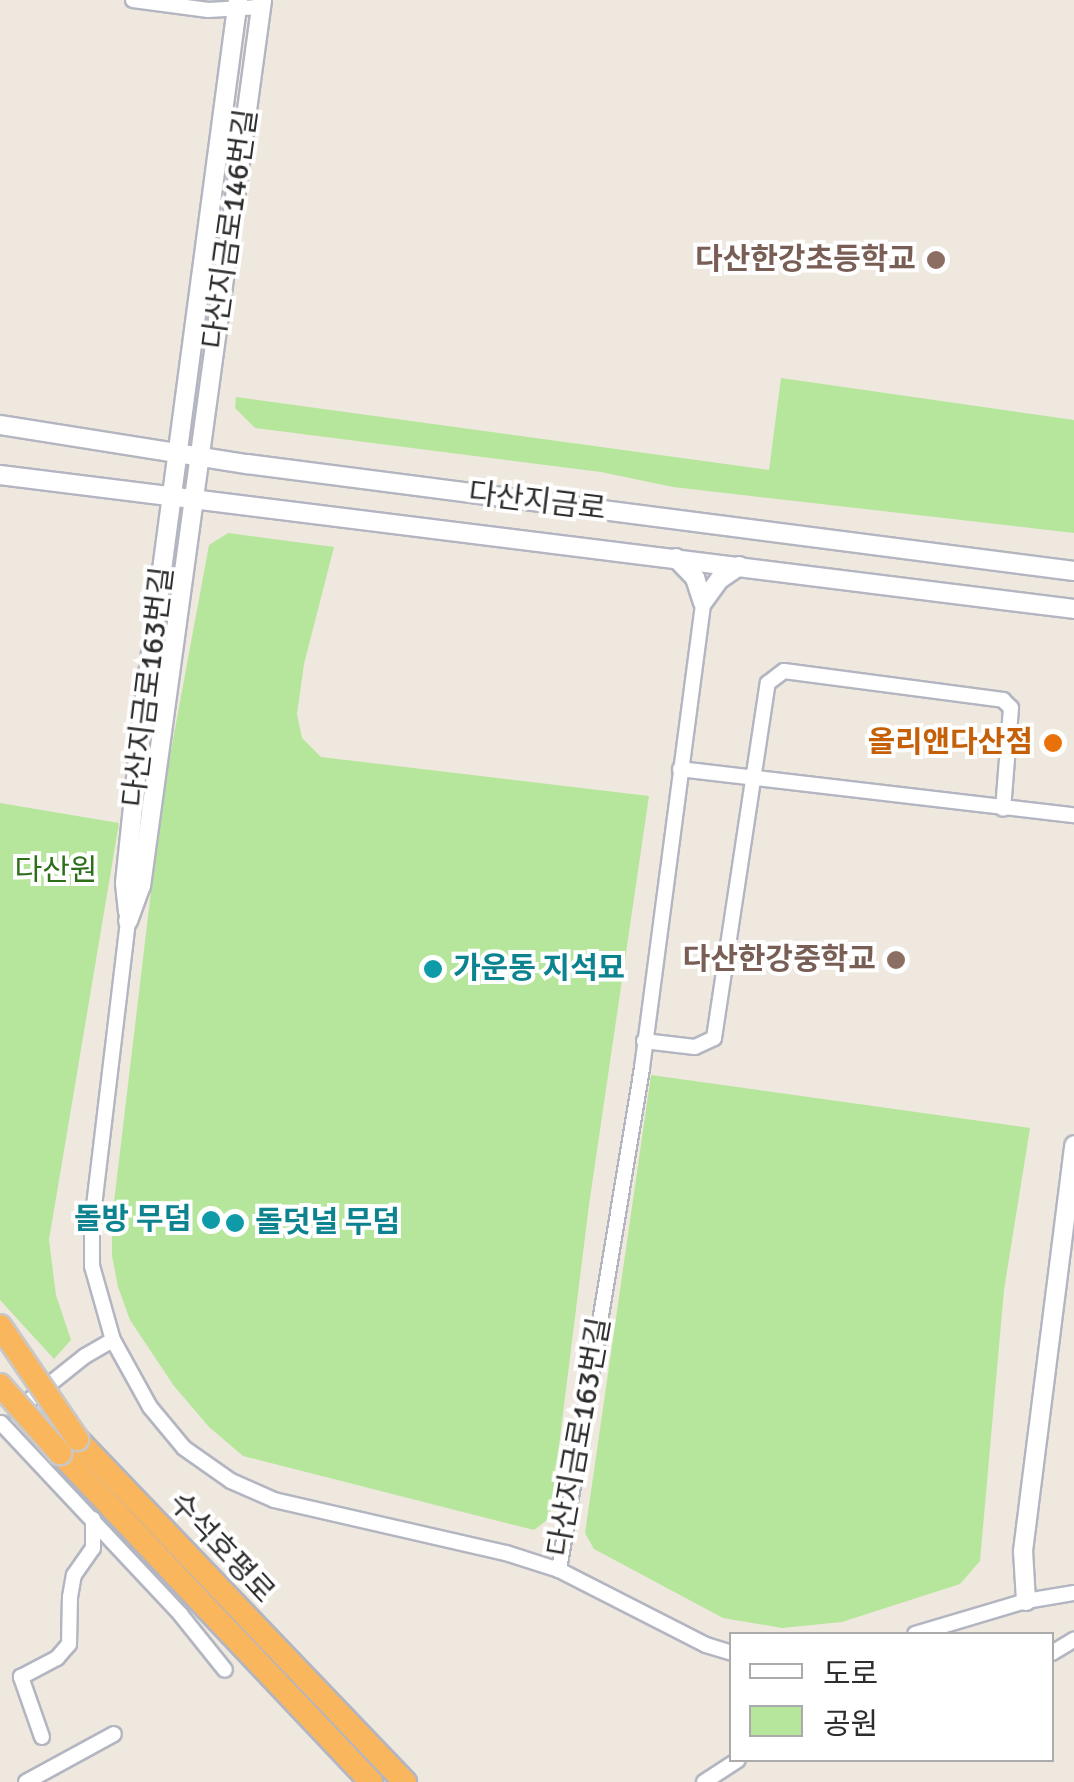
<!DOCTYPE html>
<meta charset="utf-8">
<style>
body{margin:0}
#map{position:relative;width:1074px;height:1782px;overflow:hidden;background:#efe8df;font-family:Signika,"Noto Sans KR",sans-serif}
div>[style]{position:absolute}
.green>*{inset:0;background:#b6e69b}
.roads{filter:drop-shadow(2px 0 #b3b6c1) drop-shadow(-2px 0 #b3b6c1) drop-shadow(0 2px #b3b6c1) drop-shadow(0 -2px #b3b6c1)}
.minor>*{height:14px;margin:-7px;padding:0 7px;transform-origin:7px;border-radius:7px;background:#fff}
.tertiary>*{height:18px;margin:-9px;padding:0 9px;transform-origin:9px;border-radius:9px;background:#fff}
.trunk>*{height:22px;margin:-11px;padding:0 11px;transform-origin:11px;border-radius:11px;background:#fab65c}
.bridges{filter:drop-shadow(2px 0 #c8c8c8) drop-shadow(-2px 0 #c8c8c8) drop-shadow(0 2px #c8c8c8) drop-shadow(0 -2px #c8c8c8)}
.trunk-bridge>*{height:22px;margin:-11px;padding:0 11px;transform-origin:11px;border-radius:11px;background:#fab65c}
.dots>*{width:28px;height:28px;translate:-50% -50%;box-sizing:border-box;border:5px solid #fff;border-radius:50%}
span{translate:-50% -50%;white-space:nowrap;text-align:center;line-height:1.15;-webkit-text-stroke:8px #fff;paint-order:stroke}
.street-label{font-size:30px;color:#2d2d2d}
.education-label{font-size:30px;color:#785e54;font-weight:700}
.right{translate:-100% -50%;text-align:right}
.food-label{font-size:30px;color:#c56008;font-weight:700}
.park-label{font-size:30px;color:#2c6e19}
.culture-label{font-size:30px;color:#0d838f;font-weight:700}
.left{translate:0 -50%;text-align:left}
.legend{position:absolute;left:729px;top:1632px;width:325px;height:130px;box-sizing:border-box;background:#fff;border:2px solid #ababab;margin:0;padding:12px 18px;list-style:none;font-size:30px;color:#2d2d2d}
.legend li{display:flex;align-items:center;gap:20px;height:50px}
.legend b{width:50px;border:2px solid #ababab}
</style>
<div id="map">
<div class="green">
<div style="clip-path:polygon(781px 378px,1074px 420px,1074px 533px,673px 487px,601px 472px,255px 428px,235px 408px,236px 397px,769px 470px)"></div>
<div style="clip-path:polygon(228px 533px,334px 547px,304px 664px,297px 714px,302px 738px,321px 757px,649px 796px,589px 1205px,550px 1518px,534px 1530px,243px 1456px,209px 1427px,174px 1386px,130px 1320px,118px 1287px,112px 1256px,112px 1219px,162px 799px,209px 545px)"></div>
<div style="clip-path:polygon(0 803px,119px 823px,49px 1240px,56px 1295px,71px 1340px,54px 1359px,0 1300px)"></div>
<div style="clip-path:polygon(651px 1075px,1030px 1128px,1004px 1290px,980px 1561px,960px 1584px,842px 1622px,782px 1628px,723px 1618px,594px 1549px,585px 1533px)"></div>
</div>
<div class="roads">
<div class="minor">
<div style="left:133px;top:0;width:76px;rotate:7.6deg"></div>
<div style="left:208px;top:10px;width:53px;rotate:-3.2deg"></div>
<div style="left:680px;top:769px;width:397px;rotate:6.7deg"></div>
<div style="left:128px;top:921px;width:305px;rotate:96.8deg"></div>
<div style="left:92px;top:1224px;width:42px;rotate:90deg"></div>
<div style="left:92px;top:1266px;width:77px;rotate:74.2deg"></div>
<div style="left:113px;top:1340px;width:77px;rotate:61.1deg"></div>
<div style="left:150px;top:1407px;width:53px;rotate:50.3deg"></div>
<div style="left:184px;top:1448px;width:57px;rotate:35.1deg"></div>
<div style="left:231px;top:1481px;width:47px;rotate:23.8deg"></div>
<div style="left:274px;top:1500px;width:238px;rotate:12.9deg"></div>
<div style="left:506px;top:1553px;width:56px;rotate:17.8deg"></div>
<div style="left:559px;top:1570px;width:509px;rotate:-80.61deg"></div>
<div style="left:642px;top:1068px;width:470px;rotate:-82.5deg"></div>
<div style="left:644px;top:1041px;width:51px;rotate:6.7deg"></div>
<div style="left:695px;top:1047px;width:21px;rotate:-25deg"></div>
<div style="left:714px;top:1038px;width:359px;rotate:-81.4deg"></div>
<div style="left:768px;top:683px;width:20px;rotate:-37deg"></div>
<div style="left:784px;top:671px;width:221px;rotate:7.5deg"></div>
<div style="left:1003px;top:700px;width:11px;rotate:45deg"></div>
<div style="left:1011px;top:708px;width:101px;rotate:94.5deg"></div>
<div style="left:16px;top:1411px;width:88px;rotate:-38.6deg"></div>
<div style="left:85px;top:1356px;width:32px;rotate:-30deg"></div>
<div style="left:1px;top:1423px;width:263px;rotate:46.8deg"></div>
<div style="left:181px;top:1615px;width:70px;rotate:51.3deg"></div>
<div style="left:559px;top:1570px;width:165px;rotate:27deg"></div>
<div style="left:706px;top:1645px;width:27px;rotate:17deg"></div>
<div style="left:915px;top:1634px;width:116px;rotate:-16.6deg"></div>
<div style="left:1026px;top:1601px;width:49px;rotate:-9.5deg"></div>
<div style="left:1052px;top:1653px;width:26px;rotate:-31deg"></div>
<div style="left:42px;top:1737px;width:64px;rotate:-109.3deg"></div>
<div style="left:21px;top:1677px;width:41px;rotate:-27.8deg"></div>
<div style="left:57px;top:1658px;width:18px;rotate:-49deg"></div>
<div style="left:69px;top:1644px;width:47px;rotate:-88.8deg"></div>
<div style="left:70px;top:1597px;width:22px;rotate:-80deg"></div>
<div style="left:74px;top:1575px;width:33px;rotate:-55deg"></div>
<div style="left:93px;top:1548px;width:29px;rotate:-90deg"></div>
<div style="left:26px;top:1782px;width:100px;rotate:-28.6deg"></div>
<div style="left:704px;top:1782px;width:40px;rotate:-32.9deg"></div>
</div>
<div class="tertiary">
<div style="left:0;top:425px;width:250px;rotate:9deg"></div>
<div style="left:247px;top:464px;width:834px;rotate:7.37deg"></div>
<div style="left:0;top:475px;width:1082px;rotate:7.11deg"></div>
<div style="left:676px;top:558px;width:28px;rotate:46deg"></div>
<div style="left:695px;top:578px;width:25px;rotate:72deg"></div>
<div style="left:703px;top:602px;width:29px;rotate:-54deg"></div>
<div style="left:720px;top:579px;width:23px;rotate:-34deg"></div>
<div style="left:128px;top:912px;width:29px;rotate:-96deg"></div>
<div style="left:125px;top:883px;width:164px;rotate:-84deg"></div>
<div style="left:142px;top:720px;width:726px;rotate:-82.41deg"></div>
<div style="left:128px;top:921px;width:37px;rotate:-70deg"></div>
<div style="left:141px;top:886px;width:894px;rotate:-82.22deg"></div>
<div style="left:1026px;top:1601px;width:50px;rotate:-93.4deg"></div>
<div style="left:1023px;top:1551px;width:409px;rotate:-82.8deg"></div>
</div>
<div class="trunk">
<div style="left:77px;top:1439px;width:475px;rotate:46.3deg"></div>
<div style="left:60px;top:1453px;width:453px;rotate:46.6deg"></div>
</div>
</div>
<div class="bridges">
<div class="trunk-bridge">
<div style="left:0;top:1326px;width:137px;rotate:55.7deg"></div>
<div style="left:0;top:1385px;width:91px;rotate:48.6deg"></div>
</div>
</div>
<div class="dots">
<div style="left:936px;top:260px;background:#8d6e63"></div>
<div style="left:1053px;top:743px;background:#e8710a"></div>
<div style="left:896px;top:960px;background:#8d6e63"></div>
<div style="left:433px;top:969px;background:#0f9aa8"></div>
<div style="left:211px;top:1220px;background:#0f9aa8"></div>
<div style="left:235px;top:1223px;background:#0f9aa8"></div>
</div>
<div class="street-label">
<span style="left:231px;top:229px;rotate:-82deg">다산지금로146번길</span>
<span style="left:537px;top:502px;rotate:7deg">다산지금로</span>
<span style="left:149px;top:687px;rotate:-83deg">다산지금로163번길</span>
<span style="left:580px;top:1437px;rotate:-80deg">다산지금로163번길</span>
<span style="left:221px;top:1548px;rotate:47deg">수석호평로</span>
</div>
<div class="education-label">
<span class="right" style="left:916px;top:260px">다산한강초등학교</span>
<span class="right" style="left:876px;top:960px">다산한강중학교</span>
</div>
<div class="food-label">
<span class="right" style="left:1033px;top:743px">올리앤다산점</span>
</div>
<div class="park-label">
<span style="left:56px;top:871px">다산원</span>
</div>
<div class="culture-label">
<span class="left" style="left:453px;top:969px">가운동 지석묘</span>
<span class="right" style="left:191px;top:1220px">돌방 무덤</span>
<span class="left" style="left:255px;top:1223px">돌덧널 무덤</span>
</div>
<ul class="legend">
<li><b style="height:12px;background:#fff"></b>도로</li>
<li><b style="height:28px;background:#b6e69b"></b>공원</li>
</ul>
</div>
